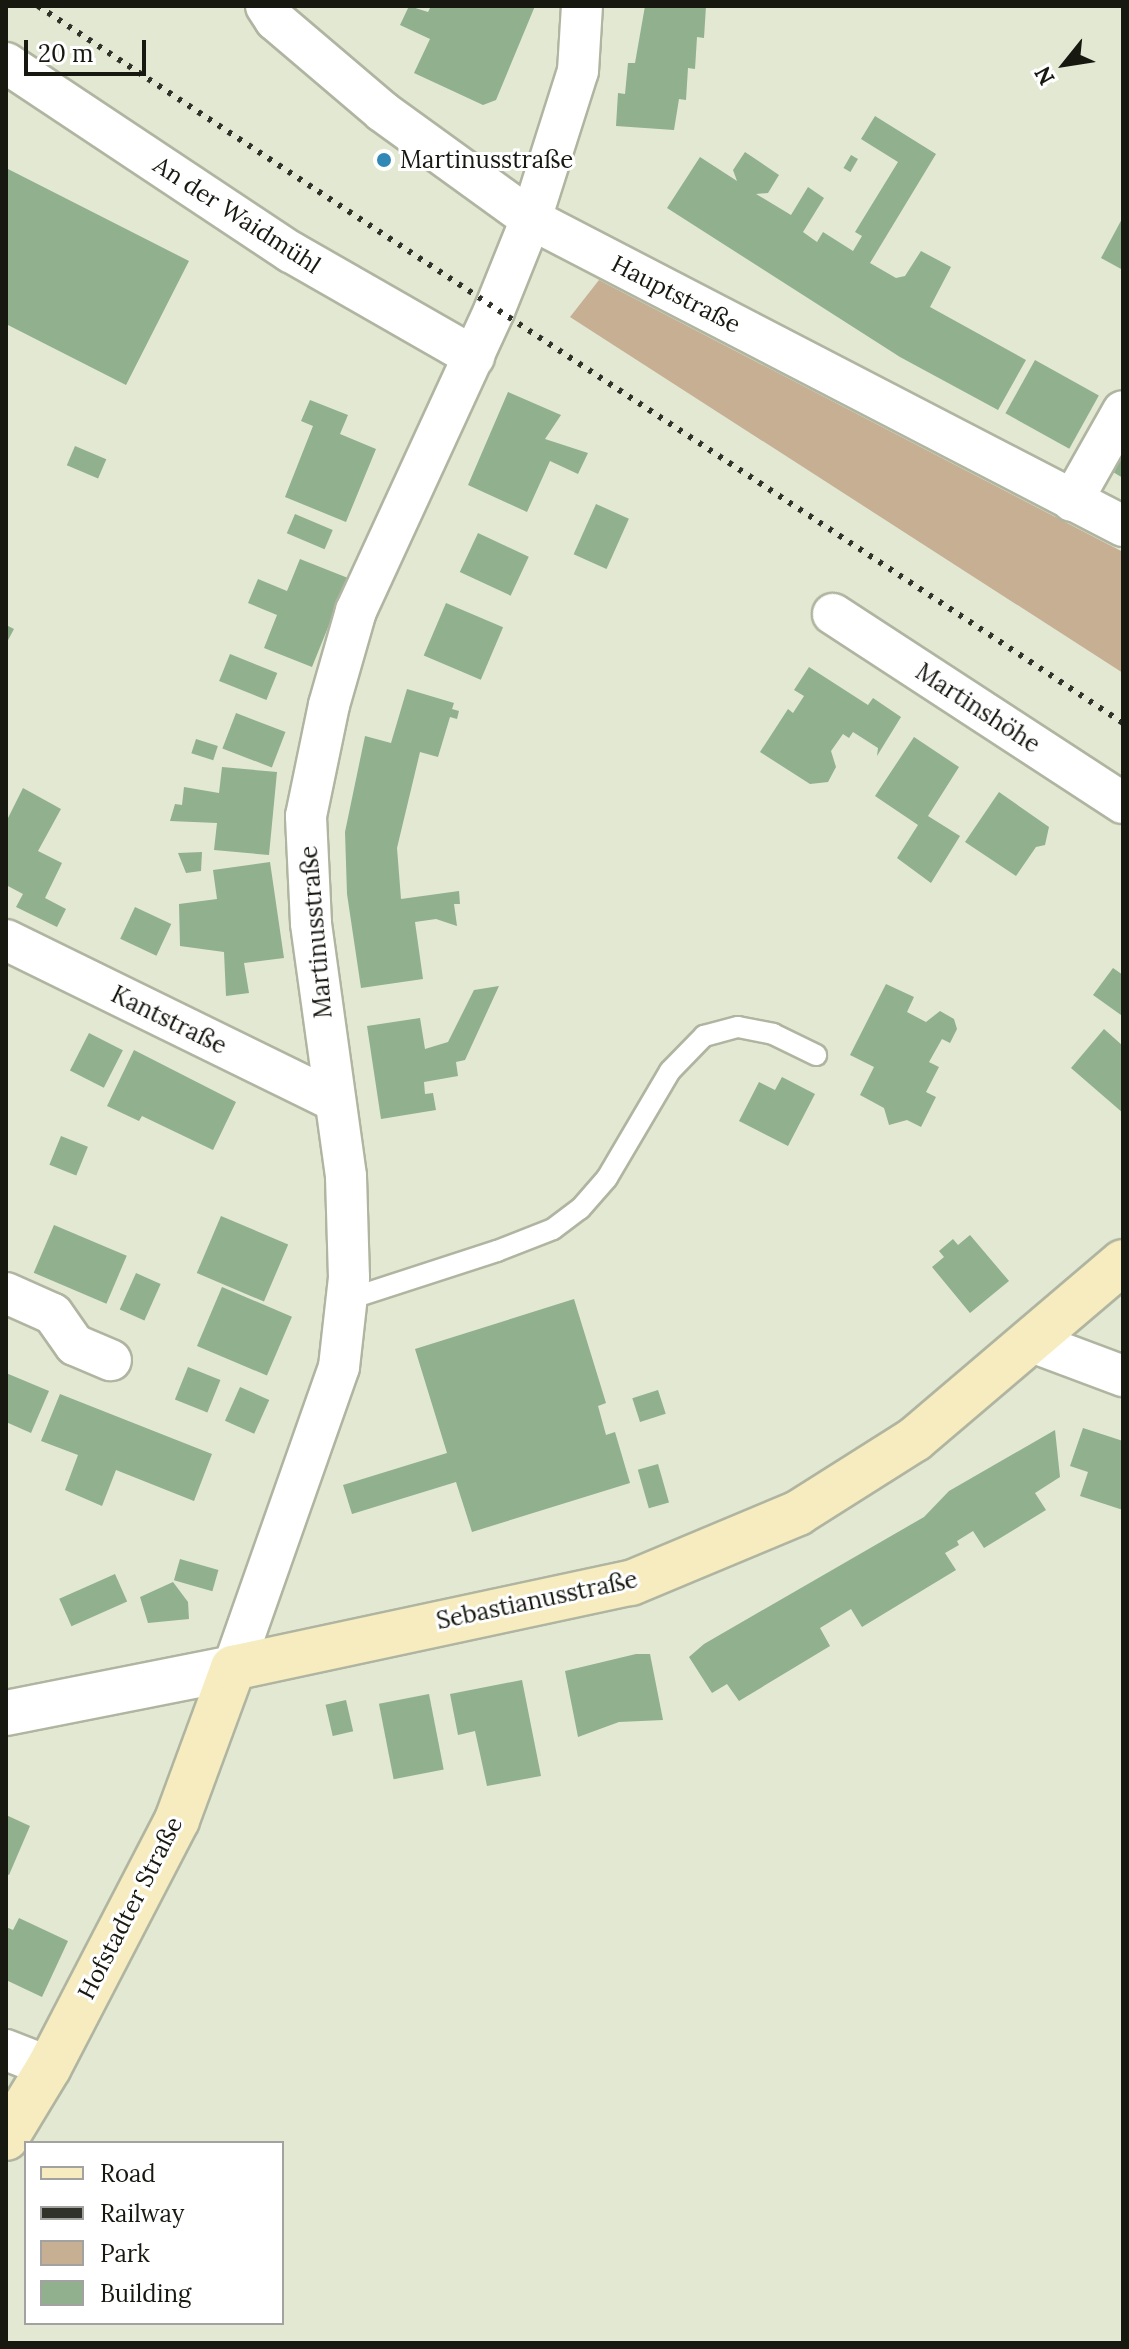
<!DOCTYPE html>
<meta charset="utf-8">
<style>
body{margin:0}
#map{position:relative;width:1129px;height:2349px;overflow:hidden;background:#e2e8d2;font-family:Lora,serif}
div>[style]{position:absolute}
.green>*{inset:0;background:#c6af93}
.building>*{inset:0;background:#90b08e;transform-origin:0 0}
.roads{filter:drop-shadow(2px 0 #afb5a0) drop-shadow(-2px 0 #afb5a0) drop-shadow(0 2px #afb5a0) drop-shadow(0 -2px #afb5a0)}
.service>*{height:20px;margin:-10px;padding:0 10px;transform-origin:10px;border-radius:10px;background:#fff}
.minor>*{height:40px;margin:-20px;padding:0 20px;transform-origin:20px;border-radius:20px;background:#fff}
.tertiary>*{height:44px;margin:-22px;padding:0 22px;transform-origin:22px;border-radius:22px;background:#fff}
.secondary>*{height:44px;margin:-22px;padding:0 22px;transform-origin:22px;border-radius:22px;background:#f6ecbf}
.rail>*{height:6px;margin-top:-3px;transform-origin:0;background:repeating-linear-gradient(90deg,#31332a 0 4px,transparent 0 12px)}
.dots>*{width:22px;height:22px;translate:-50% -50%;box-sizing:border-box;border:4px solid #fff;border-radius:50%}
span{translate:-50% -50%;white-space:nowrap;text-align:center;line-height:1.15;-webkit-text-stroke:6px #fff;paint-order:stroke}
.poi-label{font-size:24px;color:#171911}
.left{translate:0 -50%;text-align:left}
.street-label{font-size:24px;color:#171911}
.frame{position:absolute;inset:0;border:8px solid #171911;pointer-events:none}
.legend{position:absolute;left:24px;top:2141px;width:260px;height:184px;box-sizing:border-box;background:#fff;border:2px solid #a2a3a0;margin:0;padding:10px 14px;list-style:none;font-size:24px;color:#171911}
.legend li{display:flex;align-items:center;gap:16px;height:40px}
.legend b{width:40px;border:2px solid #a2a3a0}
.north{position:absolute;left:1025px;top:24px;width:80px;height:80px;-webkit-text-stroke:6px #fff;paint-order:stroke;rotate:240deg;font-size:22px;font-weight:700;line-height:32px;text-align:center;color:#171911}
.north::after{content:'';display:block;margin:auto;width:28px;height:36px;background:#171911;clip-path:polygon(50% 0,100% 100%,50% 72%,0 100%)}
.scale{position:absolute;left:24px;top:40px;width:122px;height:36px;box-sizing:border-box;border:4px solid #171911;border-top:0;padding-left:10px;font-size:24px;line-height:28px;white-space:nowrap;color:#171911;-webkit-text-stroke:6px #fff;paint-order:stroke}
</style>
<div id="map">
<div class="green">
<div style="clip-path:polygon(599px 280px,1123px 552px,1123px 673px,570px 317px)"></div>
</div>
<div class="building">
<div style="clip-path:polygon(409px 6px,428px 12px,431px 6px,535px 6px,496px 100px,483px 105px,414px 73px,430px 39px,400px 25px)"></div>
<div style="clip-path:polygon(645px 6px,706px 6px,704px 38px,697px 37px,695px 69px,688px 68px,686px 100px,679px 99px,674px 130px,616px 126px,618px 93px,625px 94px,628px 63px,635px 63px)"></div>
<div style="clip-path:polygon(875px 116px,936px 154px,870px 263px,896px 278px,905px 276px,921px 251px,951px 267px,930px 307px,1026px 360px,998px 410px,900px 357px,667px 208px,700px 157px,737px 181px,733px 170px,745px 152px,779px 175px,768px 193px,756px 194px,791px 215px,808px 187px,824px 198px,803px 232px,817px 242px,823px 232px,853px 251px,862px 236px,855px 232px,898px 162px,861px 139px)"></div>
<div style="left:851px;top:155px;width:8px;height:15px;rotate:30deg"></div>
<div style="clip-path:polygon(6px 161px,8px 169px,189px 261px,126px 385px,6px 324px)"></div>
<div style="clip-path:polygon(1123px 217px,1123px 270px,1101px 258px)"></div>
<div style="left:1035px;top:360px;width:73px;height:61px;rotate:29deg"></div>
<div style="clip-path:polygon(508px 392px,561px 415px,545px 439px,588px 453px,578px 474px,550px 461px,527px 512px,468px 485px)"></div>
<div style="clip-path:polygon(310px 400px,348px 415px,340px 434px,376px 449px,346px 522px,285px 497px,313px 426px,301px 421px)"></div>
<div style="left:75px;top:446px;width:34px;height:21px;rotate:23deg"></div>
<div style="clip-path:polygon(1123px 452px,1123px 478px,1113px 472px)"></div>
<div style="left:596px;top:504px;width:36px;height:55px;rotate:24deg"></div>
<div style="left:295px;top:514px;width:41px;height:21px;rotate:23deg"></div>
<div style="left:478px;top:533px;width:56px;height:43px;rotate:25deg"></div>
<div style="clip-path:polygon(300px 559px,348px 578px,312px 667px,264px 648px,277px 615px,248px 603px,258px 579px,287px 591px)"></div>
<div style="left:446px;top:603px;width:62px;height:57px;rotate:23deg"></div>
<div style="clip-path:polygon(6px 625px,14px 629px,6px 644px)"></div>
<div style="left:230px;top:654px;width:51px;height:29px;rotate:22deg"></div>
<div style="clip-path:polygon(809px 667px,868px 705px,873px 698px,901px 717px,877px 756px,878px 748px,853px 732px,849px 738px,843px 734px,831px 751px,836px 767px,828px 782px,810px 784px,760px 752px,788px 709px,793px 713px,804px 696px,794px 690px)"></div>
<div style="clip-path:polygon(407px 689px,454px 703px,452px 709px,459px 711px,457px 719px,450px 717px,438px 757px,420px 752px,397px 848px,401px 899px,459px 891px,460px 904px,454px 904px,457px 926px,436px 919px,415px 922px,423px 979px,361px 988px,347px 894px,345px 832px,365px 736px,391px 743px)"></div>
<div style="left:236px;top:713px;width:53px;height:38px;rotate:21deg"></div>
<div style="clip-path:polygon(914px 737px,959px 767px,928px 816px,960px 836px,931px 883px,897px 858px,918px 825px,875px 796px)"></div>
<div style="left:196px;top:739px;width:23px;height:15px;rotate:18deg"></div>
<div style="clip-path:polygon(222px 767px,277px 772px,269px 855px,214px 850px,217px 823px,170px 821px,175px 804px,182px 805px,184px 787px,219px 793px)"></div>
<div style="clip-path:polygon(23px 788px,61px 809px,38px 851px,62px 863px,45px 898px,66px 909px,57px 927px,16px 907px,23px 894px,6px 885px,6px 822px)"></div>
<div style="clip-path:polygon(999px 792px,1049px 827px,1045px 845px,1036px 847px,1016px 876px,965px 842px)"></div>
<div style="clip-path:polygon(202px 852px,201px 871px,186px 873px,178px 853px)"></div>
<div style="clip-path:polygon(270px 862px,284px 958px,244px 963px,249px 993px,226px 996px,224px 952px,180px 946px,179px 904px,217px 899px,213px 870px)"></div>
<div style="left:135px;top:907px;width:40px;height:35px;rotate:25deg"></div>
<div style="clip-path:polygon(1113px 968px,1123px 975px,1121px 1015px,1093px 995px)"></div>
<div style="clip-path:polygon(886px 984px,914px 997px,907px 1012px,926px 1022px,940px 1011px,954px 1019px,957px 1029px,950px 1043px,942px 1039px,929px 1062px,939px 1067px,926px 1092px,936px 1097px,921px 1127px,907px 1120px,889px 1125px,884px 1108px,860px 1095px,874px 1067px,850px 1055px)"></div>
<div style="clip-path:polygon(499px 986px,465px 1060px,456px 1062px,458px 1076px,424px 1082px,425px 1094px,433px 1093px,436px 1110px,381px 1119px,367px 1026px,420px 1018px,425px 1049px,448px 1042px,474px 990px)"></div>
<div style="clip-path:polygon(1104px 1029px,1123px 1046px,1123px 1113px,1071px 1068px)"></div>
<div style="left:89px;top:1033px;width:38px;height:42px;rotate:27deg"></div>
<div style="clip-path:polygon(134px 1050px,236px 1102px,213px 1150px,142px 1116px,139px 1121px,107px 1106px)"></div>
<div style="clip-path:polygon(782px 1077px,815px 1094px,788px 1146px,739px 1121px,759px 1082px,775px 1090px)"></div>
<div style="left:61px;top:1136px;width:29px;height:31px;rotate:22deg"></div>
<div style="left:221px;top:1216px;width:73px;height:62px;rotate:23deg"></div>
<div style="left:54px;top:1225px;width:79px;height:52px;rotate:23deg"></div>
<div style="clip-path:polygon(970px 1235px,1009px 1281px,970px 1313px,932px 1267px,944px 1257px,939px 1251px,953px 1239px,958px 1245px)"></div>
<div style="left:136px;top:1273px;width:27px;height:40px;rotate:24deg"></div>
<div style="left:222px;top:1287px;width:76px;height:64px;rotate:23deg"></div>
<div style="clip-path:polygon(574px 1299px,606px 1403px,598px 1406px,606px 1435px,615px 1432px,630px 1483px,472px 1532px,456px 1482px,352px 1514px,343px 1485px,447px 1453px,415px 1349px)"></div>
<div style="left:188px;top:1367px;width:35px;height:35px;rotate:22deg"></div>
<div style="clip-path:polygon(6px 1373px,49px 1391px,31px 1433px,6px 1422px)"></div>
<div style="left:240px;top:1387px;width:32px;height:37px;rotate:24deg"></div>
<div style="left:658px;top:1390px;width:25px;height:27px;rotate:72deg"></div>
<div style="clip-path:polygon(60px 1394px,212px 1454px,194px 1501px,116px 1470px,102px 1506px,65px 1490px,78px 1455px,41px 1441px)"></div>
<div style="clip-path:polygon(1083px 1428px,1123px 1441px,1123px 1510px,1080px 1496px,1088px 1472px,1070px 1466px)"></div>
<div style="clip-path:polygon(1055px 1430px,1060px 1477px,1035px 1493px,1046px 1510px,984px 1548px,973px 1531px,957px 1541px,959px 1545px,945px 1553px,956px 1570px,862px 1627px,851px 1609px,820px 1628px,830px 1646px,739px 1701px,727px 1684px,712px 1693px,689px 1657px,704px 1644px,924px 1517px,949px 1491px)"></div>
<div style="left:658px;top:1464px;width:40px;height:21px;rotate:74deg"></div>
<div style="left:180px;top:1559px;width:40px;height:22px;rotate:16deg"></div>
<div style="left:115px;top:1574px;width:30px;height:61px;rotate:66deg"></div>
<div style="clip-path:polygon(173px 1582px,188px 1602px,189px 1619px,148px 1623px,140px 1597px)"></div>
<div style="clip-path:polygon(636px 1654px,650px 1654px,663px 1720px,619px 1722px,578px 1737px,565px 1671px)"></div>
<div style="clip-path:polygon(522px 1680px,541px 1776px,487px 1786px,475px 1731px,458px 1735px,450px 1694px)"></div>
<div style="left:429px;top:1694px;width:77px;height:51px;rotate:79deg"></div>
<div style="left:346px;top:1700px;width:32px;height:21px;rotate:77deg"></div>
<div style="clip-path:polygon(6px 1815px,30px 1826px,9px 1875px,6px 1874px)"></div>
<div style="clip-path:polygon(19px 1918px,68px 1941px,42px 1997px,6px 1980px,6px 1927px,13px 1930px)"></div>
</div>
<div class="roads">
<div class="service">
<div style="left:346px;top:1300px;width:159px;rotate:-18deg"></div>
<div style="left:497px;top:1251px;width:60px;rotate:-21.4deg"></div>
<div style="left:553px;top:1229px;width:34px;rotate:-37deg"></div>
<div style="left:580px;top:1209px;width:41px;rotate:-48.9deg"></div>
<div style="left:607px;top:1178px;width:124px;rotate:-59.5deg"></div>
<div style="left:670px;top:1071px;width:49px;rotate:-45.8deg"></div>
<div style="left:704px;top:1036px;width:35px;rotate:-15deg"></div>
<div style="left:738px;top:1027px;width:36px;rotate:11deg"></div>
<div style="left:773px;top:1034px;width:48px;rotate:26deg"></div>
</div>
<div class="minor">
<div style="left:266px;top:6px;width:17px;rotate:57deg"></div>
<div style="left:275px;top:20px;width:142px;rotate:40.4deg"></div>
<div style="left:383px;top:112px;width:183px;rotate:35.9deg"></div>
<div style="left:531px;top:219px;width:667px;rotate:27.41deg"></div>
<div style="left:6px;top:63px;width:342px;rotate:33.6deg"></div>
<div style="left:291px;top:252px;width:211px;rotate:29.8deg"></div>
<div style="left:1072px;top:501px;width:103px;rotate:-60.5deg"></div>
<div style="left:833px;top:614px;width:346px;rotate:33.1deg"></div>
<div style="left:6px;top:940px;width:363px;rotate:26.1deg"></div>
<div style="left:6px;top:1293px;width:51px;rotate:24.1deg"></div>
<div style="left:53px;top:1314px;width:38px;rotate:55deg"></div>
<div style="left:75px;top:1345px;width:39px;rotate:23deg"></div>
<div style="left:1032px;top:1342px;width:97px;rotate:20.5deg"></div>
<div style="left:233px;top:1668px;width:319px;rotate:-70.6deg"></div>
<div style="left:339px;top:1367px;width:90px;rotate:-83.6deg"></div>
<div style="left:349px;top:1278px;width:102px;rotate:-91.7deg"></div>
<div style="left:346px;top:1176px;width:255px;rotate:-97.9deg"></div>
<div style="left:311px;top:923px;width:107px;rotate:-92.7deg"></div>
<div style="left:306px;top:816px;width:113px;rotate:-78.3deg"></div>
<div style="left:329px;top:705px;width:98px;rotate:-74deg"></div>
<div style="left:356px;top:611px;width:330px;rotate:-65.3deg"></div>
<div style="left:494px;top:311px;width:99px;rotate:-68.1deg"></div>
<div style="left:531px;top:219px;width:155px;rotate:-72.4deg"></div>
<div style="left:578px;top:71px;width:65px;rotate:-86.5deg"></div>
<div style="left:6px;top:2050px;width:46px;rotate:21.6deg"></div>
</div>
<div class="tertiary">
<div style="left:6px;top:1713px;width:231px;rotate:-11.2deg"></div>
</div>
<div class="secondary">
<div style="left:6px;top:2138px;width:83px;rotate:-58.8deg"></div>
<div style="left:49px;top:2067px;width:278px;rotate:-62.6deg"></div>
<div style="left:177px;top:1820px;width:162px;rotate:-69.8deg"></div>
<div style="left:233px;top:1668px;width:407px;rotate:-12.1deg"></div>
<div style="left:631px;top:1583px;width:181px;rotate:-22.7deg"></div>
<div style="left:798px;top:1513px;width:138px;rotate:-32.3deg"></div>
<div style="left:915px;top:1439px;width:273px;rotate:-40.4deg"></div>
</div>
</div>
<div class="rail">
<div style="left:38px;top:6px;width:1301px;rotate:33.46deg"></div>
</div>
<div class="dots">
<div style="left:384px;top:160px;background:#3188b7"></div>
</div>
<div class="poi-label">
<span class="left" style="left:400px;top:160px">Martinusstraße</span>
</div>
<div class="street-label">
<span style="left:237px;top:215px;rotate:33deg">An der Waidmühl</span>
<span style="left:676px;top:294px;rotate:27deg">Hauptstraße</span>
<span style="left:978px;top:708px;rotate:33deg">Martinshöhe</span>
<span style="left:316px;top:932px;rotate:-95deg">Martinusstraße</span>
<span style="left:169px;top:1020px;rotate:26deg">Kantstraße</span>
<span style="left:537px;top:1600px;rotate:-12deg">Sebastianusstraße</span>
<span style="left:130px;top:1908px;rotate:-63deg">Hofstadter Straße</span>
</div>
<div class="frame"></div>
<ul class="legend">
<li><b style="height:10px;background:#f6ecbf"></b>Road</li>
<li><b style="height:10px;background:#31332a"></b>Railway</li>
<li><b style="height:22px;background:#c6af93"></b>Park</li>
<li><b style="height:22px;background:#90b08e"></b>Building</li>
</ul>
<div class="north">N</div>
<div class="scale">20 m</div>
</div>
